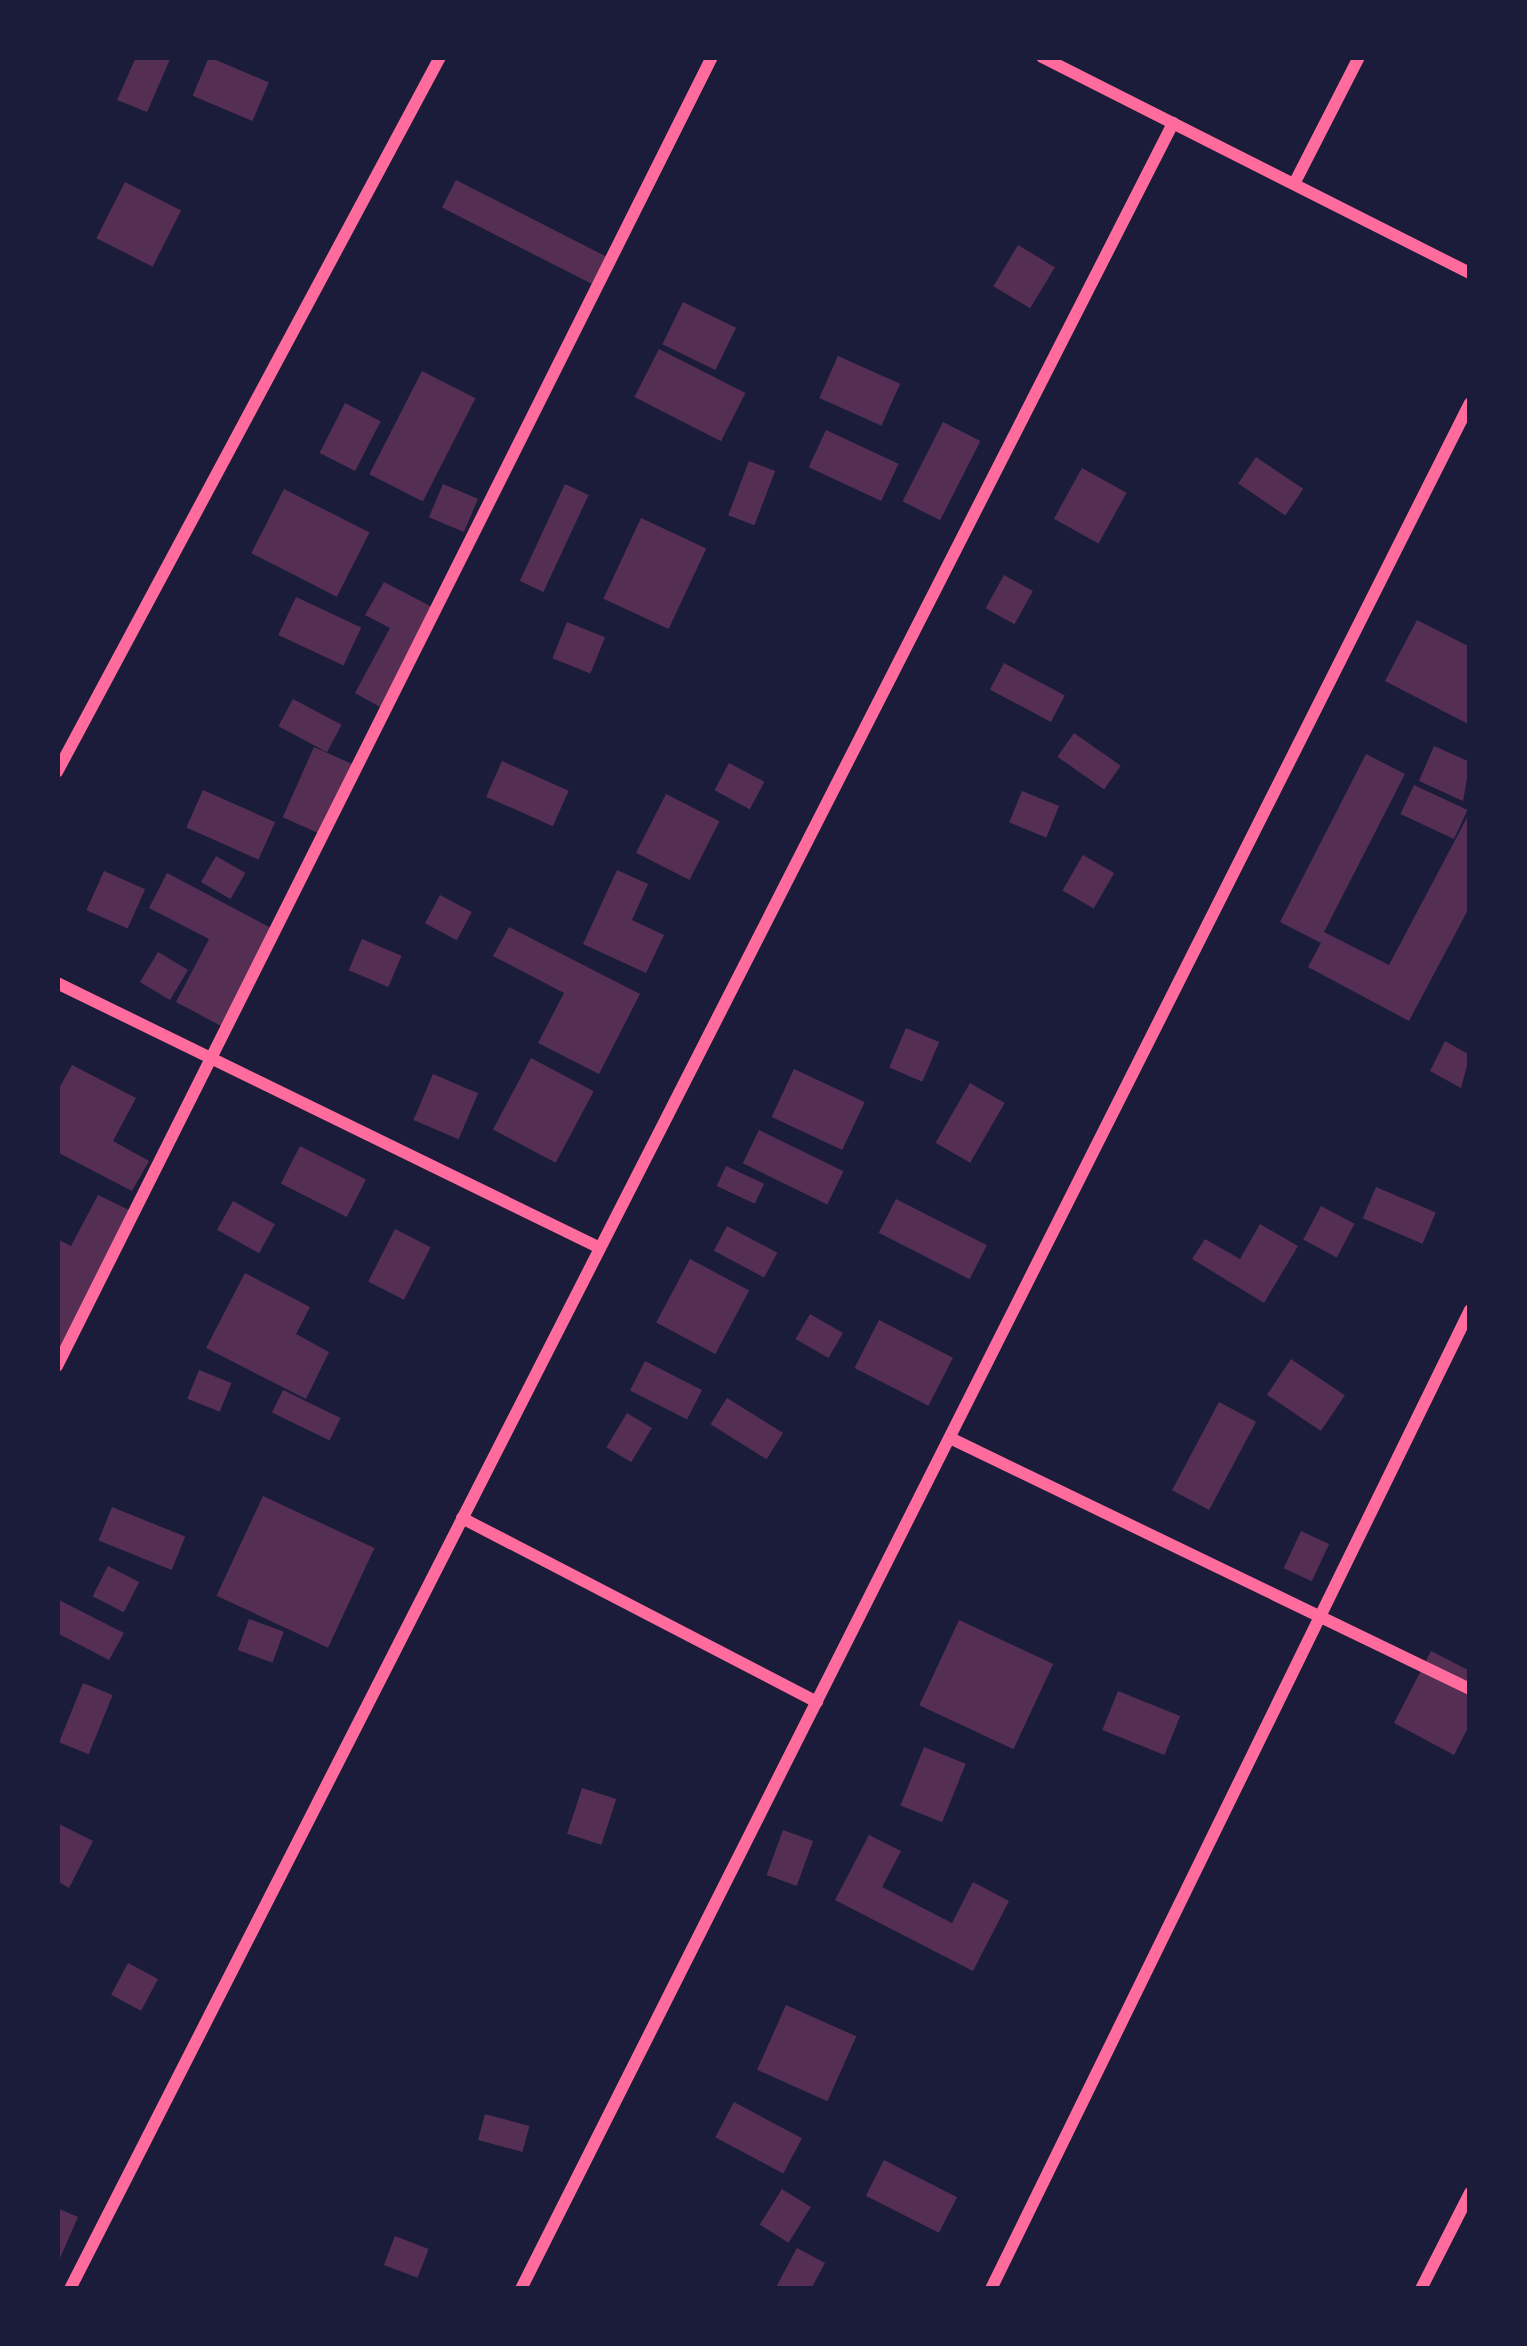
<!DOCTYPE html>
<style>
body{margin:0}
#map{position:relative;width:1527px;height:2346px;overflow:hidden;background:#1b1b3a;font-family:Signika,sans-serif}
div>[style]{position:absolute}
.building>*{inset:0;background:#542f53;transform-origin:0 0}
.minor>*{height:12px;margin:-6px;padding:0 6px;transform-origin:6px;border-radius:6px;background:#ff6b9d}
span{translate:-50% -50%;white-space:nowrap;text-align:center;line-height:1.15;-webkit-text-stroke:12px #1b1b3a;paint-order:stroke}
.frame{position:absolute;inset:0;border:60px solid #1b1b3a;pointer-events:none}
</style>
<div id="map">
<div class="building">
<div style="clip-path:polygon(136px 57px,171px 57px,147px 112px,117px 100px)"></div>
<div style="left:209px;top:57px;width:65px;height:42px;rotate:23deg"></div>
<div style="left:456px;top:180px;width:169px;height:31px;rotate:27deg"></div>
<div style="left:125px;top:182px;width:63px;height:63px;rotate:27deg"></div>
<div style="left:1018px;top:245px;width:43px;height:48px;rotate:31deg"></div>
<div style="left:683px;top:302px;width:59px;height:47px;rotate:26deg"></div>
<div style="left:659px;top:349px;width:97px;height:54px;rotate:27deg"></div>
<div style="left:838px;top:356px;width:68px;height:46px;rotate:24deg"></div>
<div style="left:422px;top:371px;width:60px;height:116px;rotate:27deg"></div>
<div style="left:345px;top:403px;width:40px;height:56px;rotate:27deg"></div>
<div style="left:943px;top:422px;width:42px;height:89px;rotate:27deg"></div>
<div style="left:826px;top:430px;width:80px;height:41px;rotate:25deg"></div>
<div style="left:1256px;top:457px;width:57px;height:32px;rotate:34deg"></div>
<div style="left:749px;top:461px;width:28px;height:58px;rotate:21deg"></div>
<div style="left:1082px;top:468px;width:51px;height:58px;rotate:29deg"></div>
<div style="left:443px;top:484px;width:38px;height:36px;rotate:23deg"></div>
<div style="left:565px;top:484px;width:26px;height:107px;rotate:25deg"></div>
<div style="left:284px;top:489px;width:96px;height:72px;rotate:27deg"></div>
<div style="left:641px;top:518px;width:72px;height:89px;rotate:25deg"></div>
<div style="left:1004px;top:575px;width:33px;height:38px;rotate:29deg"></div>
<div style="clip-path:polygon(384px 582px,434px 608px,380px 707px,355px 693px,390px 628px,365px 615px)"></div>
<div style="left:296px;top:597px;width:72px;height:42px;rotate:25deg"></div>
<div style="clip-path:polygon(1417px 620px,1470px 647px,1470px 725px,1385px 681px)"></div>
<div style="left:567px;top:622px;width:41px;height:39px;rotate:22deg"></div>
<div style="left:1004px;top:663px;width:69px;height:30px;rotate:28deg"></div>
<div style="left:293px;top:699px;width:55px;height:31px;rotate:28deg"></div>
<div style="left:1074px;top:733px;width:57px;height:29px;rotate:35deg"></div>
<div style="clip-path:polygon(1434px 746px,1470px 762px,1463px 801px,1419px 781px)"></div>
<div style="left:314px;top:747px;width:43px;height:77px;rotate:24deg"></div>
<div style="clip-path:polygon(1366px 754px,1405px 774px,1324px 932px,1389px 965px,1470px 812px,1470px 906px,1409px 1021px,1308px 967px,1321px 943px,1280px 922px)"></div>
<div style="left:502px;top:761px;width:73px;height:39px;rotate:24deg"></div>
<div style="left:729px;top:763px;width:40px;height:31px;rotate:28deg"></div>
<div style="left:1414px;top:785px;width:59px;height:32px;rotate:25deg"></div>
<div style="left:203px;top:790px;width:79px;height:41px;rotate:24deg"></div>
<div style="left:1022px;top:791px;width:40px;height:34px;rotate:22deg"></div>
<div style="left:666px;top:794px;width:60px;height:66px;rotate:27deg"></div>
<div style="left:1083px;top:855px;width:36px;height:41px;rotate:30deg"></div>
<div style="left:216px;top:856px;width:34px;height:30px;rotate:30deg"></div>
<div style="clip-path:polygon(617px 870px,648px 884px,632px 920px,664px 935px,646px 973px,583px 944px)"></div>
<div style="left:104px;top:871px;width:45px;height:43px;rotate:24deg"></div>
<div style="clip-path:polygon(167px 873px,275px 930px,223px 1027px,176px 1002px,209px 939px,149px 908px)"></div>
<div style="left:440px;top:895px;width:36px;height:32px;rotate:28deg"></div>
<div style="clip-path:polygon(509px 927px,640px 994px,599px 1074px,538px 1043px,564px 993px,493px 956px)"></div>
<div style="left:362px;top:939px;width:43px;height:34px;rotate:23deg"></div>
<div style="left:158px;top:952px;width:35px;height:35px;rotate:31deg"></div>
<div style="left:906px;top:1028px;width:36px;height:43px;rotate:23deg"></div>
<div style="clip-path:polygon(1445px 1041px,1470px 1055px,1461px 1088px,1430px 1071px)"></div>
<div style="left:531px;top:1058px;width:71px;height:81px;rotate:28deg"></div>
<div style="clip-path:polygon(72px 1065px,136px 1098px,113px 1141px,149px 1161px,132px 1191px,57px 1152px,57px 1092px)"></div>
<div style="left:794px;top:1069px;width:78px;height:53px;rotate:25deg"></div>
<div style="left:433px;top:1074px;width:49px;height:50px;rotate:23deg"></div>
<div style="left:970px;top:1083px;width:40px;height:69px;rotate:30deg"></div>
<div style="left:759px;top:1130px;width:94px;height:37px;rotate:26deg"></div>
<div style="left:300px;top:1146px;width:74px;height:42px;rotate:27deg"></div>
<div style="left:726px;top:1166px;width:42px;height:22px;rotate:25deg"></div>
<div style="left:1376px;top:1187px;width:65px;height:34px;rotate:23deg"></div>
<div style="clip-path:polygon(98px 1195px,129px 1210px,57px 1355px,57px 1239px,71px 1246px)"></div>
<div style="left:896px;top:1199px;width:102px;height:38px;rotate:27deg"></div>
<div style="left:233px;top:1201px;width:48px;height:33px;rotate:29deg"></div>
<div style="left:1321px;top:1206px;width:38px;height:38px;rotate:28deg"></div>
<div style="clip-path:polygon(1260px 1224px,1298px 1246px,1264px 1303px,1192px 1259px,1205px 1239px,1240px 1259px)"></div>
<div style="left:727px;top:1226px;width:57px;height:28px;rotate:28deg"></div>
<div style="left:395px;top:1229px;width:40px;height:59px;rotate:27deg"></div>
<div style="left:690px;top:1259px;width:67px;height:72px;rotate:28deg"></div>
<div style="clip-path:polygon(245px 1273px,310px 1307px,296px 1334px,329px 1352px,306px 1399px,206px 1348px)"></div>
<div style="left:810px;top:1314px;width:38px;height:29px;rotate:30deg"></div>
<div style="left:879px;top:1320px;width:83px;height:54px;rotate:27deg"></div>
<div style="left:1291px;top:1359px;width:65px;height:43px;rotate:34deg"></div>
<div style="left:645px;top:1361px;width:64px;height:33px;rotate:27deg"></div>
<div style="left:199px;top:1370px;width:35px;height:31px;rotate:22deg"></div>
<div style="left:283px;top:1390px;width:64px;height:25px;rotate:26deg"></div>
<div style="left:727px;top:1398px;width:66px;height:31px;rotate:32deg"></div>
<div style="left:1219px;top:1402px;width:42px;height:100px;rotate:28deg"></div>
<div style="left:627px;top:1413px;width:29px;height:40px;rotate:31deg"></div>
<div style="left:263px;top:1496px;width:123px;height:110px;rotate:25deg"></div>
<div style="left:112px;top:1507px;width:79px;height:36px;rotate:22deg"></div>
<div style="left:1301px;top:1531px;width:31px;height:41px;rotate:25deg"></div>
<div style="left:108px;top:1566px;width:35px;height:34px;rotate:27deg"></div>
<div style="clip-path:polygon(57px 1599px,124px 1633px,109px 1660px,57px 1633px)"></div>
<div style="left:249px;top:1619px;width:37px;height:33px;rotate:20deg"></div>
<div style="left:959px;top:1620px;width:104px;height:94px;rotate:25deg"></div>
<div style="clip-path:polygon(1431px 1651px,1470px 1671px,1470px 1724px,1454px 1755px,1394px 1723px)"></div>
<div style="left:83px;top:1683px;width:32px;height:64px;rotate:22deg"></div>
<div style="left:1118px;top:1691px;width:67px;height:42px;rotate:22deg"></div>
<div style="left:924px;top:1747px;width:45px;height:63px;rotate:22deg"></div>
<div style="left:582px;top:1788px;width:36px;height:48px;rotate:18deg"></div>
<div style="clip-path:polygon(57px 1823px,93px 1841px,69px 1888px,57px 1881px)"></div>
<div style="left:783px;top:1830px;width:32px;height:48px;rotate:20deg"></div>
<div style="clip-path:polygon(869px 1835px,901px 1851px,882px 1887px,952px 1923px,973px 1882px,1009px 1901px,973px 1971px,835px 1900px)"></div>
<div style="left:128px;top:1963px;width:34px;height:36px;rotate:28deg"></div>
<div style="left:786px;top:2005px;width:77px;height:71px;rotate:24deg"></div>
<div style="left:734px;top:2102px;width:77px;height:40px;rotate:28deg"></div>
<div style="left:485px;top:2114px;width:46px;height:27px;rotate:15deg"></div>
<div style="left:884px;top:2160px;width:82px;height:40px;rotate:27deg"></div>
<div style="left:782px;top:2189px;width:34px;height:42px;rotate:32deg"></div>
<div style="clip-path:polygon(57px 2208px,78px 2217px,57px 2265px)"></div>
<div style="left:395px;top:2236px;width:36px;height:31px;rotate:21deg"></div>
<div style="clip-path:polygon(797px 2248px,825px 2263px,811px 2289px,775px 2289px)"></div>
</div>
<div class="minor">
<div style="left:1042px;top:57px;width:479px;rotate:26.8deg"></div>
<div style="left:1294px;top:184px;width:143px;rotate:-62.9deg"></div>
<div style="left:57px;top:772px;width:811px;rotate:-61.82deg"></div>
<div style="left:57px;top:983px;width:604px;rotate:26.01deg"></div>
<div style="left:57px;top:1366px;width:1464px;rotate:-63.42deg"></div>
<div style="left:950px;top:1438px;width:577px;rotate:25.77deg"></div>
<div style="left:462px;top:1518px;width:400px;rotate:27.4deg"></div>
<div style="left:70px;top:2289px;width:2431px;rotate:-63.01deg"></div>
<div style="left:521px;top:2289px;width:2111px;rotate:-63.29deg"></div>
<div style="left:991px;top:2289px;width:1090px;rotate:-63.93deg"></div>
<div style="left:1421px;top:2289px;width:108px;rotate:-63deg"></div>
</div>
<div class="frame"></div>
</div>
